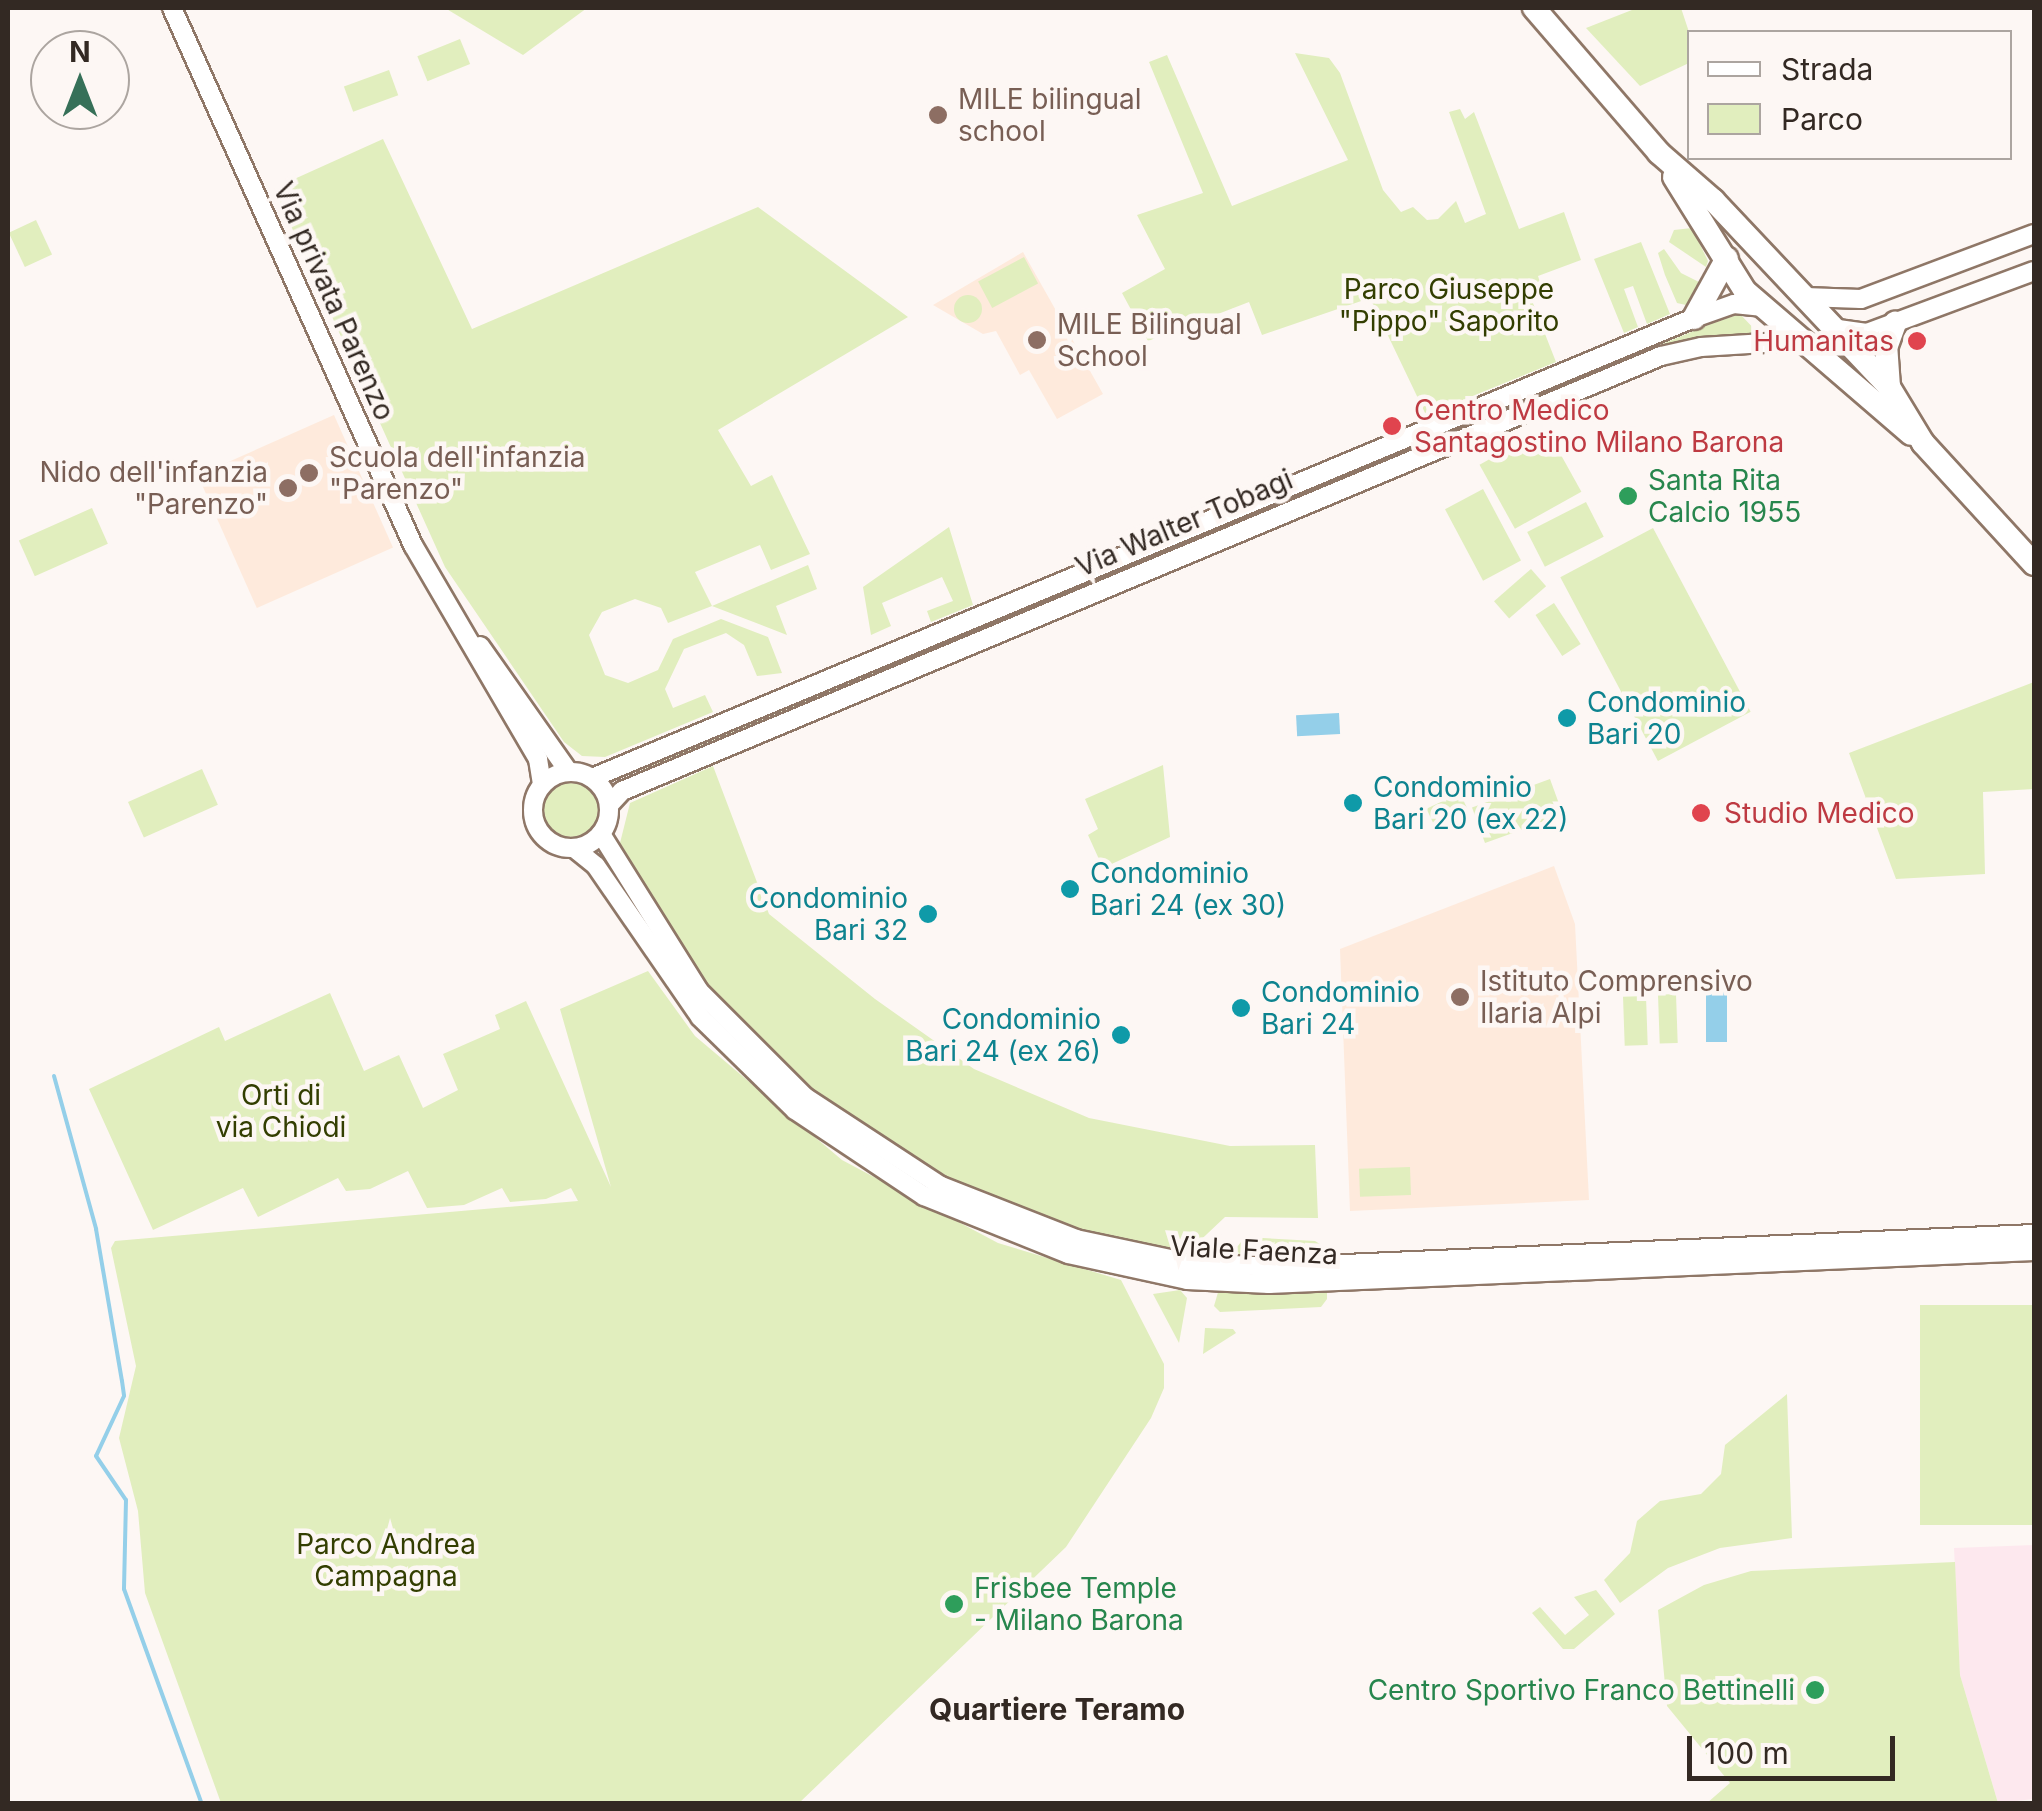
<!DOCTYPE html>
<style>
body{margin:0}
#map{position:relative;width:2042px;height:1811px;overflow:hidden;background:#fdf7f4;font-family:Inter,sans-serif}
div>[style]{position:absolute}
.built>*{inset:0;background:#feeadc;transform-origin:0 0}
.industrial>*{inset:0;background:#fde8ee}
.green>*{inset:0;background:#e1eebe;transform-origin:0 0}
.round{border-radius:50%}
.water>*{inset:0;background:#94cfe9;transform-origin:0 0}
.stream>*{height:4px;margin:-2px;padding:0 2px;transform-origin:2px;border-radius:2px;background:#94cfe9}
.roads{filter:drop-shadow(2px 0 #8f7767) drop-shadow(-2px 0 #8f7767) drop-shadow(0 2px #8f7767) drop-shadow(0 -2px #8f7767)}
.minor>*{height:18px;margin:-9px;padding:0 9px;transform-origin:9px;border-radius:9px;background:#fff}
.minor>.ring{margin:-9px;padding:0;box-sizing:content-box;background:none;border:18px solid #fff;border-radius:50%}
.major>*{height:22px;margin:-11px;padding:0 11px;transform-origin:11px;border-radius:11px;background:#fff}
.dots>*{width:28px;height:28px;translate:-50% -50%;box-sizing:border-box;border:5px solid #fdf7f4;border-radius:50%}
span{translate:-50% -50%;white-space:nowrap;text-align:center;line-height:1.15;-webkit-text-stroke:9px #fdf7f4;paint-order:stroke}
.education-label{font-size:28px;color:#785e54}
.left{translate:0 -50%;text-align:left}
.right{translate:-100% -50%;text-align:right}
.park-label{font-size:28px;color:#333e01}
.street-label{font-size:28px;color:#332923}
.health-label{font-size:28px;color:#be3a42}
.leisure-label{font-size:28px;color:#27864d}
.culture-label{font-size:28px;color:#0d838f}
.neighbourhood-label{font-size:30px;color:#332923;font-weight:700}
.frame{position:absolute;inset:0;border:10px solid #332923;pointer-events:none}
.legend{position:absolute;left:1687px;top:30px;width:325px;height:130px;box-sizing:border-box;background:#fdf7f4;border:2px solid #aca5a0;margin:0;padding:12px 18px;list-style:none;font-size:30px;color:#332923}
.legend li{display:flex;align-items:center;gap:20px;height:50px}
.legend b{width:50px;border:2px solid #aca5a0}
.north{position:absolute;left:30px;top:30px;width:100px;height:100px;box-sizing:border-box;background:#fdf7f4;border:2px solid #aca5a0;border-radius:50%;rotate:0deg;font-size:28px;font-weight:700;line-height:40px;text-align:center;color:#332923}
.north::after{content:'';display:block;margin:auto;width:35px;height:45px;background:#367058;clip-path:polygon(50% 0,100% 100%,50% 72%,0 100%)}
.scale{position:absolute;left:1687px;top:1736px;width:208px;height:45px;box-sizing:border-box;border:5px solid #332923;border-top:0;padding-left:12px;font-size:30px;line-height:35px;white-space:nowrap;color:#332923;-webkit-text-stroke:8px #fdf7f4;paint-order:stroke}
</style>
<div id="map">
<div class="built">
<div style="clip-path:polygon(1023px 252px,1103px 394px,1057px 419px,1029px 370px,1020px 375px,996px 331px,983px 334px,933px 305px)"></div>
<div style="left:334px;top:415px;width:145px;height:149px;rotate:66deg"></div>
<div style="clip-path:polygon(1554px 866px,1575px 924px,1589px 1200px,1350px 1211px,1340px 949px)"></div>
</div>
<div class="industrial">
<div style="clip-path:polygon(2034px 1545px,2034px 1799px,1998px 1803px,1960px 1675px,1954px 1548px)"></div>
</div>
<div class="green">
<div style="clip-path:polygon(445px 8px,587px 8px,523px 55px)"></div>
<div style="clip-path:polygon(1637px 8px,1681px 8px,1690px 35px,1689px 63px,1640px 86px,1586px 28px)"></div>
<div style="left:460px;top:39px;width:27px;height:46px;rotate:68deg"></div>
<div style="clip-path:polygon(1295px 53px,1329px 58px,1340px 73px,1383px 190px,1401px 212px,1413px 207px,1427px 220px,1438px 219px,1456px 201px,1465px 223px,1486px 214px,1449px 112px,1460px 109px,1465px 119px,1474px 112px,1519px 229px,1564px 212px,1581px 260px,1538px 276px,1542px 289px,1529px 293px,1556px 362px,1426px 415px,1370px 298px,1262px 335px,1249px 302px,1148px 341px,1122px 293px,1165px 269px,1137px 215px,1203px 193px,1149px 62px,1167px 55px,1232px 206px,1348px 160px)"></div>
<div style="left:389px;top:70px;width:27px;height:48px;rotate:70deg"></div>
<div style="clip-path:polygon(383px 139px,472px 329px,758px 207px,908px 317px,718px 430px,751px 486px,772px 475px,810px 554px,771px 570px,760px 545px,695px 572px,712px 606px,808px 565px,817px 589px,776px 606px,787px 635px,712px 606px,668px 623px,661px 608px,635px 599px,602px 612px,589px 635px,605px 675px,628px 683px,658px 670px,673px 639px,721px 619px,768px 637px,782px 673px,757px 676px,744px 645px,726px 633px,684px 649px,665px 689px,673px 708px,705px 695px,713px 712px,605px 757px,582px 756px,564px 742px,445px 567px,278px 197px,281px 185px)"></div>
<div style="left:36px;top:220px;width:38px;height:30px;rotate:65deg"></div>
<div style="clip-path:polygon(1692px 228px,1708px 261px,1706px 267px,1669px 242px,1674px 230px)"></div>
<div style="clip-path:polygon(1641px 242px,1670px 314px,1647px 324px,1633px 286px,1624px 289px,1638px 327px,1624px 333px,1594px 259px)"></div>
<div style="clip-path:polygon(1664px 249px,1681px 273px,1701px 283px,1686px 305px,1677px 303px,1665px 275px,1658px 253px)"></div>
<div style="left:1024px;top:257px;width:30px;height:52px;rotate:62deg"></div>
<div class="round" style="left:954px;top:295px;width:28px;height:28px"></div>
<div style="clip-path:polygon(1740px 314px,1758px 333px,1658px 347px,1238px 519px,1713px 323px)"></div>
<div style="left:1546px;top:428px;width:73px;height:76px;rotate:61deg"></div>
<div style="left:1483px;top:489px;width:81px;height:43px;rotate:62deg"></div>
<div style="left:1586px;top:502px;width:39px;height:66px;rotate:63deg"></div>
<div style="left:92px;top:508px;width:39px;height:80px;rotate:66deg"></div>
<div style="clip-path:polygon(949px 527px,973px 605px,931px 622px,927px 611px,953px 601px,942px 577px,882px 603px,891px 626px,871px 635px,863px 587px)"></div>
<div style="left:1653px;top:528px;width:208px;height:105px;rotate:62deg"></div>
<div style="clip-path:polygon(1164px 550px,1165px 551px,642px 770px,641px 768px)"></div>
<div style="left:1531px;top:569px;width:23px;height:49px;rotate:49deg"></div>
<div style="left:1554px;top:603px;width:49px;height:22px;rotate:57deg"></div>
<div style="clip-path:polygon(2034px 682px,2034px 789px,1983px 792px,1985px 874px,1896px 879px,1849px 753px)"></div>
<div style="clip-path:polygon(1163px 765px,1170px 837px,1103px 868px,1088px 835px,1098px 829px,1085px 799px)"></div>
<div style="clip-path:polygon(713px 766px,769px 914px,875px 999px,974px 1069px,1089px 1118px,1230px 1146px,1315px 1145px,1318px 1218px,1225px 1217px,1189px 1251px,1112px 1239px,1015px 1209px,936px 1174px,838px 1111px,764px 1048px,710px 988px,620px 843px,630px 803px)"></div>
<div style="left:202px;top:769px;width:39px;height:81px;rotate:66deg"></div>
<div style="left:1550px;top:779px;width:38px;height:83px;rotate:70deg"></div>
<div class="round" style="left:544px;top:783px;width:54px;height:54px"></div>
<div style="left:1460px;top:793px;width:19px;height:37px;rotate:65deg"></div>
<div style="clip-path:polygon(648px 971px,695px 1036px,842px 1160px,998px 1243px,1121px 1280px,1164px 1364px,1164px 1388px,1151px 1418px,1066px 1547px,799px 1803px,221px 1803px,145px 1593px,138px 1511px,119px 1438px,136px 1366px,111px 1248px,115px 1241px,578px 1201px,571px 1188px,546px 1199px,510px 1202px,502px 1188px,464px 1205px,427px 1208px,408px 1171px,370px 1189px,346px 1191px,338px 1178px,258px 1217px,243px 1188px,153px 1230px,89px 1089px,219px 1027px,225px 1041px,330px 993px,364px 1071px,399px 1055px,423px 1108px,458px 1090px,443px 1054px,500px 1029px,495px 1015px,526px 1001px,611px 1187px,560px 1009px)"></div>
<div style="left:1676px;top:994px;width:49px;height:18px;rotate:88deg"></div>
<div style="left:1646px;top:996px;width:49px;height:23px;rotate:88deg"></div>
<div style="left:1410px;top:1167px;width:28px;height:51px;rotate:88deg"></div>
<div style="clip-path:polygon(1245px 1237px,1315px 1241px,1323px 1246px,1325px 1260px,1229px 1257px)"></div>
<div style="clip-path:polygon(1219px 1289px,1327px 1289px,1327px 1299px,1321px 1307px,1220px 1312px,1214px 1306px)"></div>
<div style="clip-path:polygon(1180px 1290px,1187px 1298px,1179px 1343px,1153px 1294px)"></div>
<div style="left:2034px;top:1305px;width:220px;height:114px;rotate:90deg"></div>
<div style="clip-path:polygon(1205px 1328px,1233px 1329px,1236px 1333px,1203px 1354px)"></div>
<div style="clip-path:polygon(1787px 1394px,1792px 1538px,1720px 1548px,1668px 1568px,1620px 1603px,1604px 1580px,1630px 1553px,1637px 1521px,1660px 1501px,1701px 1494px,1721px 1474px,1725px 1445px)"></div>
<div style="clip-path:polygon(1955px 1562px,1960px 1675px,1998px 1803px,1707px 1803px,1730px 1783px,1667px 1706px,1658px 1610px,1704px 1585px,1751px 1571px)"></div>
<div style="clip-path:polygon(1596px 1590px,1615px 1614px,1574px 1649px,1563px 1649px,1532px 1613px,1540px 1607px,1565px 1635px,1589px 1615px,1574px 1597px)"></div>
</div>
<div class="water">
<div style="left:1339px;top:713px;width:21px;height:43px;rotate:87deg"></div>
<div style="left:1706px;top:990px;width:21px;height:52px"></div>
</div>
<div class="stream">
<div style="left:54px;top:1076px;width:159px;rotate:74.6deg"></div>
<div style="left:96px;top:1229px;width:154px;rotate:80.3deg"></div>
<div style="left:122px;top:1381px;width:15px;rotate:82deg"></div>
<div style="left:124px;top:1396px;width:66px;rotate:115deg"></div>
<div style="left:96px;top:1456px;width:53px;rotate:55.7deg"></div>
<div style="left:126px;top:1500px;width:89px;rotate:91.3deg"></div>
<div style="left:124px;top:1589px;width:229px;rotate:70.1deg"></div>
</div>
<div class="roads">
<div class="minor">
<div style="left:172px;top:8px;width:589px;rotate:65.83deg"></div>
<div style="left:413px;top:545px;width:248px;rotate:59.7deg"></div>
<div style="left:538px;top:759px;width:26px;rotate:81deg"></div>
<div style="left:1805px;top:297px;width:56px;rotate:2deg"></div>
<div style="left:1861px;top:299px;width:185px;rotate:-20.6deg"></div>
<div style="left:1831px;top:328px;width:36px;rotate:8deg"></div>
<div style="left:1867px;top:333px;width:178px;rotate:-20.4deg"></div>
<div style="left:480px;top:646px;width:154px;rotate:54.8deg"></div>
<div class="ring" style="left:533px;top:772px;width:58px;height:58px"></div>
<div style="left:592px;top:778px;width:1194px;rotate:-22.66deg"></div>
<div style="left:1694px;top:318px;width:42px;rotate:-19.3deg"></div>
<div style="left:1734px;top:304px;width:27px;rotate:6deg"></div>
<div style="left:609px;top:805px;width:19px;rotate:-47deg"></div>
<div style="left:622px;top:791px;width:1126px;rotate:-22.72deg"></div>
<div style="left:1661px;top:356px;width:41px;rotate:-12.7deg"></div>
<div style="left:1701px;top:347px;width:96px;rotate:-3.6deg"></div>
<div style="left:601px;top:834px;width:185px;rotate:58deg"></div>
<div style="left:699px;top:991px;width:150px;rotate:45deg"></div>
<div style="left:805px;top:1097px;width:163px;rotate:33.2deg"></div>
<div style="left:941px;top:1186px;width:145px;rotate:21.4deg"></div>
<div style="left:1076px;top:1239px;width:116px;rotate:12deg"></div>
<div style="left:1189px;top:1263px;width:87px;rotate:2.6deg"></div>
<div style="left:1276px;top:1267px;width:759px;rotate:-2.49deg"></div>
<div style="left:574px;top:848px;width:28px;rotate:39deg"></div>
<div style="left:596px;top:866px;width:183px;rotate:55.4deg"></div>
<div style="left:700px;top:1017px;width:133px;rotate:44.4deg"></div>
<div style="left:795px;top:1110px;width:155px;rotate:33.7deg"></div>
<div style="left:924px;top:1196px;width:155px;rotate:21.9deg"></div>
<div style="left:1068px;top:1254px;width:122px;rotate:12.3deg"></div>
<div style="left:1187px;top:1280px;width:82px;rotate:2.8deg"></div>
<div style="left:1269px;top:1284px;width:766px;rotate:-2.47deg"></div>
</div>
<div class="major">
<div style="left:1534px;top:8px;width:191px;rotate:49.2deg"></div>
<div style="left:1659px;top:153px;width:72px;rotate:41deg"></div>
<div style="left:1713px;top:200px;width:257px;rotate:46.7deg"></div>
<div style="left:1889px;top:387px;width:66px;rotate:58.7deg"></div>
<div style="left:1923px;top:443px;width:164px;rotate:47.5deg"></div>
<div style="left:1674px;top:177px;width:134px;rotate:58.1deg"></div>
<div style="left:1745px;top:291px;width:219px;rotate:40.7deg"></div>
<div style="left:1694px;top:318px;width:68px;rotate:-61.2deg"></div>
<div style="left:1889px;top:387px;width:39px;rotate:-94deg"></div>
<div style="left:1886px;top:348px;width:27px;rotate:-70deg"></div>
</div>
</div>
<div class="dots">
<div style="left:938px;top:115px;background:#8d6e63"></div>
<div style="left:1037px;top:340px;background:#8d6e63"></div>
<div style="left:1917px;top:341px;background:#e0444e"></div>
<div style="left:1392px;top:426px;background:#e0444e"></div>
<div style="left:309px;top:473px;background:#8d6e63"></div>
<div style="left:288px;top:488px;background:#8d6e63"></div>
<div style="left:1628px;top:496px;background:#2e9e5b"></div>
<div style="left:1567px;top:718px;background:#0f9aa8"></div>
<div style="left:1353px;top:803px;background:#0f9aa8"></div>
<div style="left:1701px;top:813px;background:#e0444e"></div>
<div style="left:1070px;top:889px;background:#0f9aa8"></div>
<div style="left:928px;top:914px;background:#0f9aa8"></div>
<div style="left:1460px;top:997px;background:#8d6e63"></div>
<div style="left:1241px;top:1008px;background:#0f9aa8"></div>
<div style="left:1121px;top:1035px;background:#0f9aa8"></div>
<div style="left:954px;top:1604px;background:#2e9e5b"></div>
<div style="left:1815px;top:1690px;background:#2e9e5b"></div>
</div>
<div class="education-label">
<span class="left" style="left:958px;top:115px">MILE bilingual<br>school</span>
<span class="left" style="left:1057px;top:340px">MILE Bilingual<br>School</span>
<span class="left" style="left:329px;top:473px">Scuola dell'infanzia<br>"Parenzo"</span>
<span class="right" style="left:268px;top:488px">Nido dell'infanzia<br>"Parenzo"</span>
<span class="left" style="left:1480px;top:997px">Istituto Comprensivo<br>Ilaria Alpi</span>
</div>
<div class="park-label">
<span style="left:1449px;top:305px">Parco Giuseppe<br>"Pippo" Saporito</span>
<span style="left:281px;top:1111px">Orti di<br>via Chiodi</span>
<span style="left:386px;top:1560px">Parco Andrea<br>Campagna</span>
</div>
<div class="street-label">
<span style="left:334px;top:301px;rotate:66deg">Via privata Parenzo</span>
<span style="left:1184px;top:523px;rotate:-23deg">Via Walter Tobagi</span>
<span style="left:1254px;top:1250px;rotate:3deg">Viale Faenza</span>
</div>
<div class="health-label">
<span class="right" style="left:1894px;top:341px">Humanitas</span>
<span class="left" style="left:1414px;top:426px">Centro Medico<br>Santagostino Milano Barona</span>
<span class="left" style="left:1724px;top:813px">Studio Medico</span>
</div>
<div class="leisure-label">
<span class="left" style="left:1648px;top:496px">Santa Rita<br>Calcio 1955</span>
<span class="left" style="left:974px;top:1604px">Frisbee Temple<br>- Milano Barona</span>
<span class="right" style="left:1795px;top:1690px">Centro Sportivo Franco Bettinelli</span>
</div>
<div class="culture-label">
<span class="left" style="left:1587px;top:718px">Condominio<br>Bari 20</span>
<span class="left" style="left:1373px;top:803px">Condominio<br>Bari 20 (ex 22)</span>
<span class="left" style="left:1090px;top:889px">Condominio<br>Bari 24 (ex 30)</span>
<span class="right" style="left:908px;top:914px">Condominio<br>Bari 32</span>
<span class="left" style="left:1261px;top:1008px">Condominio<br>Bari 24</span>
<span class="right" style="left:1101px;top:1035px">Condominio<br>Bari 24 (ex 26)</span>
</div>
<div class="neighbourhood-label">
<span style="left:1057px;top:1709px">Quartiere Teramo</span>
</div>
<div class="frame"></div>
<ul class="legend">
<li><b style="height:12px;background:#fff"></b>Strada</li>
<li><b style="height:28px;background:#e1eebe"></b>Parco</li>
</ul>
<div class="north">N</div>
<div class="scale">100 m</div>
</div>
